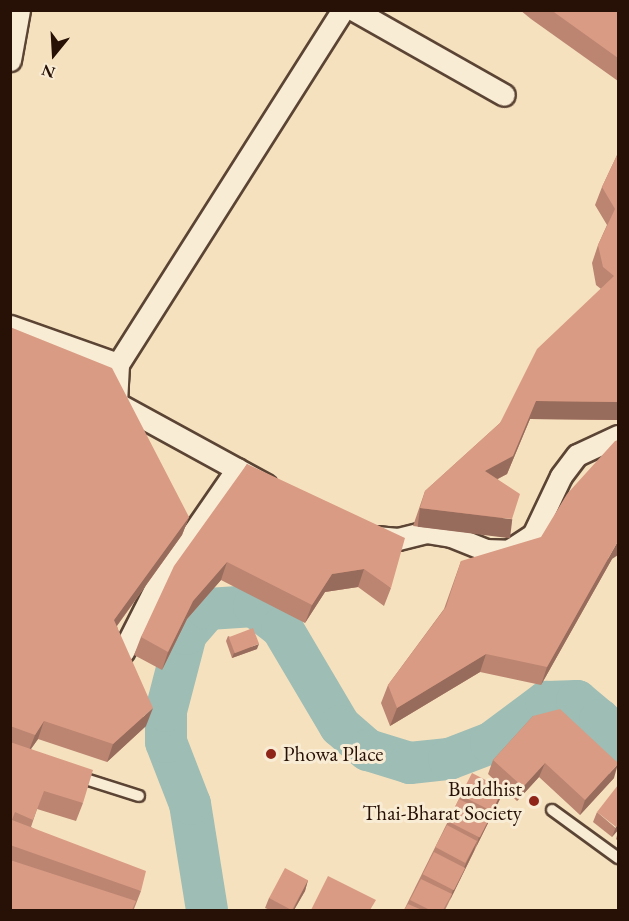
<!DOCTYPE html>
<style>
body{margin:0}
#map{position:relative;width:629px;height:921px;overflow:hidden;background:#f6e1bf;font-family:"EB Garamond",serif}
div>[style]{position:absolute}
.river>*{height:42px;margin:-21px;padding:0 21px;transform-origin:21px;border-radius:21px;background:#9dbdb5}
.roads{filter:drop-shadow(2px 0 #5b4434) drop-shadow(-2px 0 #5b4434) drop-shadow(0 2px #5b4434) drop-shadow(0 -2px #5b4434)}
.service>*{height:10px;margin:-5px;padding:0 5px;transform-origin:5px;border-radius:5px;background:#f9ecd5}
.minor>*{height:21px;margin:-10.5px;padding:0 10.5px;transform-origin:10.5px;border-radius:10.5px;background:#f9ecd5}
.wall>*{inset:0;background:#bb8571}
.shaded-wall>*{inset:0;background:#986c5c;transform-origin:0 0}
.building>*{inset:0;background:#d99b83;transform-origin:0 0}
.dots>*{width:16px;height:16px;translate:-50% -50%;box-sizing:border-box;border:3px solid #f9ecd5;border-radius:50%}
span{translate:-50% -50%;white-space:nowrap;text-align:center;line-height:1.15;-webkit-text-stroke:6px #f9ecd5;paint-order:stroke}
.poi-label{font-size:21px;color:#271005}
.left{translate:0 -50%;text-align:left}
.right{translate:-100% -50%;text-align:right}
.frame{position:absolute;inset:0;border:12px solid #271005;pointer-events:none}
.north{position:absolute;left:24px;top:24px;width:60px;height:60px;-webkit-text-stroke:4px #f9ecd5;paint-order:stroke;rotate:198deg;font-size:16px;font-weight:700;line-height:24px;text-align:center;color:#271005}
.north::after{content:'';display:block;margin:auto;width:21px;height:27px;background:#271005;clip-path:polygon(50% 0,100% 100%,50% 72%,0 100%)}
</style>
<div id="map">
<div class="river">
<div style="left:207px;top:910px;width:107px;rotate:-99.1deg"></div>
<div style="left:190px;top:804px;width:66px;rotate:-111.2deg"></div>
<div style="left:166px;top:742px;width:31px;rotate:-90deg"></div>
<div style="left:166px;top:711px;width:80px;rotate:-75.4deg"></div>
<div style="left:186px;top:634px;width:33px;rotate:-49deg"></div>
<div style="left:208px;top:609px;width:46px;rotate:-3.7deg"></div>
<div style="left:254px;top:606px;width:36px;rotate:38deg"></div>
<div style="left:282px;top:628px;width:114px;rotate:59.4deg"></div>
<div style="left:340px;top:726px;width:37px;rotate:41deg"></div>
<div style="left:368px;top:750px;width:44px;rotate:17.2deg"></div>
<div style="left:410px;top:763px;width:39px;rotate:-6deg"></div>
<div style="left:449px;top:759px;width:45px;rotate:-20.9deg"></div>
<div style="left:491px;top:743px;width:69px;rotate:-36.7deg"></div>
<div style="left:546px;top:702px;width:31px;rotate:-2deg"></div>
<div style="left:577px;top:701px;width:30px;rotate:40deg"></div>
<div style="left:600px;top:720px;width:31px;rotate:54deg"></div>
</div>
<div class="roads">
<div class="service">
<div style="left:76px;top:776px;width:66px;rotate:17.6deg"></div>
<div style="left:552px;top:810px;width:82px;rotate:36deg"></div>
</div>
<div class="minor">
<div style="left:354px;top:10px;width:172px;rotate:29.5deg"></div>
<div style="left:10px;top:60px;width:51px;rotate:-79.8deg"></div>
<div style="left:10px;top:326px;width:114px;rotate:19.4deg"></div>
<div style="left:266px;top:485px;width:171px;rotate:-151.3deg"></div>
<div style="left:116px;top:403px;width:39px;rotate:-87deg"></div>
<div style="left:118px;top:364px;width:419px;rotate:-57.6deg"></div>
<div style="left:376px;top:537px;width:22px;rotate:5deg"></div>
<div style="left:398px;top:539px;width:29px;rotate:-14deg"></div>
<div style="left:426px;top:532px;width:25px;rotate:9deg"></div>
<div style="left:451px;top:536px;width:37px;rotate:22deg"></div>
<div style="left:485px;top:550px;width:23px;rotate:2deg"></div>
<div style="left:508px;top:551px;width:30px;rotate:-33deg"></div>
<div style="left:533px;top:535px;width:65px;rotate:-64.6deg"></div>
<div style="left:561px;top:476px;width:26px;rotate:-53deg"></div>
<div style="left:577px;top:455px;width:45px;rotate:-24.9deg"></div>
<div style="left:123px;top:652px;width:75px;rotate:-63.1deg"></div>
<div style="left:157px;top:585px;width:141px;rotate:-55.4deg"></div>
</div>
</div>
<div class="wall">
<div style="clip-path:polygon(520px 10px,618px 10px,618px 81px,531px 19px)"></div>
<div style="clip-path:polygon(618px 153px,618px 420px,530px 419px,507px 474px,498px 479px,505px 537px,413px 526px,425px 491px,500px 423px,601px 289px,596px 285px,592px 263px,598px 245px,607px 225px,595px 205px,602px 187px)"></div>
<div style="clip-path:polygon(10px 327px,189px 517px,182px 535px,117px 626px,146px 726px,107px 762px,38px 739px,31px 749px,83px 803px,76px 821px,37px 809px,31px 827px,141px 891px,134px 909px,10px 910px)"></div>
<div style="clip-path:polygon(247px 464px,391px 588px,384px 606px,358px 587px,325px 592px,305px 623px,221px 580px,187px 619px,162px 670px,134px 655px,141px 637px)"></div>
<div style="clip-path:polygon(612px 559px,541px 685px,480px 672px,390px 726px,381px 703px,388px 685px,444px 609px,461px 561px)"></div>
<div style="clip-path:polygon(228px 636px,257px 649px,232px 658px,226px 641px)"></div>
<div style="clip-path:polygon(533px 716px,614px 778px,580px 815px,539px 777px,517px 801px,488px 774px,493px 760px)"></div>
<div style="clip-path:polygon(461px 795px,500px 799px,445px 910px,404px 910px)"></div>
<div style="clip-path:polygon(597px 812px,618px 830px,612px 837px,593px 822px)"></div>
<div style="clip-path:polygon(618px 832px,618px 841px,616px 839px)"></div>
<div style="clip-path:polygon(308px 880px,305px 891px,294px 910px,270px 910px,265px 908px,269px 898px)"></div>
</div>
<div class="shaded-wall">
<div style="clip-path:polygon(536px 401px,618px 402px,618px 420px,530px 419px,507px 474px,479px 488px,485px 471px)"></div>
<div style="left:420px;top:508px;width:93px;height:19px;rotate:7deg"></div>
<div style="clip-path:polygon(189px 517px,182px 535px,108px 638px,114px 620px)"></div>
<div style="clip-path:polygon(618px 541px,618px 555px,612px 559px,541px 685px,547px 667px)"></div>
<div style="clip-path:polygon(227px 562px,221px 580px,187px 619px,162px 670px,168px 652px,193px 601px)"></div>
<div style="clip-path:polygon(364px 569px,358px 587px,325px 592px,305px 623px,312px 605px,332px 574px)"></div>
<div style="clip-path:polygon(259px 644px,257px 649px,232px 658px,234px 653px)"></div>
<div style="clip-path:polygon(486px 654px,480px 672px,390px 726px,397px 708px)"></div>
<div style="clip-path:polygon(153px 708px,146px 726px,107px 762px,113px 744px)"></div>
<div style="clip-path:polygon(44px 721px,38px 739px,28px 753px,35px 735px)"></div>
<div style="clip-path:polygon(545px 763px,539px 777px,517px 801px,523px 787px)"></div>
<div style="clip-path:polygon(618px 764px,614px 778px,580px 815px,585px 800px)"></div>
<div style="clip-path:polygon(503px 789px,500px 799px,476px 847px,479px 837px)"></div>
<div style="clip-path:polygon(618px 824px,618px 830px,612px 837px,616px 827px)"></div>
<div style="clip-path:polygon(477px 841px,474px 851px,450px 900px,453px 890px)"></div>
<div style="clip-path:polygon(308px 880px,305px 891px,294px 910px,293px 910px)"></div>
</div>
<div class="building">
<div style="clip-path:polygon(551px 10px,618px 10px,618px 58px)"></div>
<div style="clip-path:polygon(618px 153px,618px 402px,536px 401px,513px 456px,485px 471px,520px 494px,512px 519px,420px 508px,425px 491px,500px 423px,537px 349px,614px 276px,603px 267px,598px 245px,615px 209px,602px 187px)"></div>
<div style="clip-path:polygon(10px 327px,112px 368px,189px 517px,114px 620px,153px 708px,113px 744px,44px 721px,35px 735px,10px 726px)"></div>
<div style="clip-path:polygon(618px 440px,618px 541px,547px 667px,486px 654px,397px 708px,388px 685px,446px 607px,461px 561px,541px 537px,567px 494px,615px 441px)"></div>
<div style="clip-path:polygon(247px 464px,405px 538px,391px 588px,364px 569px,332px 574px,312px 605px,227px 562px,193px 601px,168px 652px,141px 637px,174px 566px)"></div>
<div style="left:253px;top:628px;width:17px;height:26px;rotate:69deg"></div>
<div style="clip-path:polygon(560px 709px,618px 763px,618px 764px,585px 800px,545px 763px,523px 787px,493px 760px,533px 716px)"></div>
<div style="clip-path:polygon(10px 742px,93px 770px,83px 803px,44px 791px,33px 820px,15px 812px,12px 820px,146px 871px,141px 891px,10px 845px)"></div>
<div style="left:472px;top:773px;width:35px;height:25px;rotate:27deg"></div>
<div style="clip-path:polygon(618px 785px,618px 824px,616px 827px,597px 812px)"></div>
<div style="left:459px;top:799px;width:36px;height:25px;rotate:27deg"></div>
<div style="left:447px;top:825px;width:34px;height:25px;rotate:28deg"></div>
<div style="left:434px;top:852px;width:35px;height:25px;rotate:27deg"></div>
<div style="clip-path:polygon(10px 860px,136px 901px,132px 910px,10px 910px)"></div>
<div style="left:285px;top:868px;width:26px;height:34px;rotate:28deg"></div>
<div style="clip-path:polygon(328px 876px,376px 900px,370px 910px,311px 910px)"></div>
<div style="clip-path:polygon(421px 879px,452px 894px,443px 910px,430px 910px,410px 900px)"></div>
<div style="clip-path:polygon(408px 904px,422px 910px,404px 910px)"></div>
</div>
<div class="dots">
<div style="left:271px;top:754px;background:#8f2418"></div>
<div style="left:534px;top:801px;background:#8f2418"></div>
</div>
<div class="poi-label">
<span class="left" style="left:283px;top:754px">Phowa Place</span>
<span class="right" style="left:522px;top:801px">Buddhist<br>Thai-Bharat Society</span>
</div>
<div class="frame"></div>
<div class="north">N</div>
</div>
